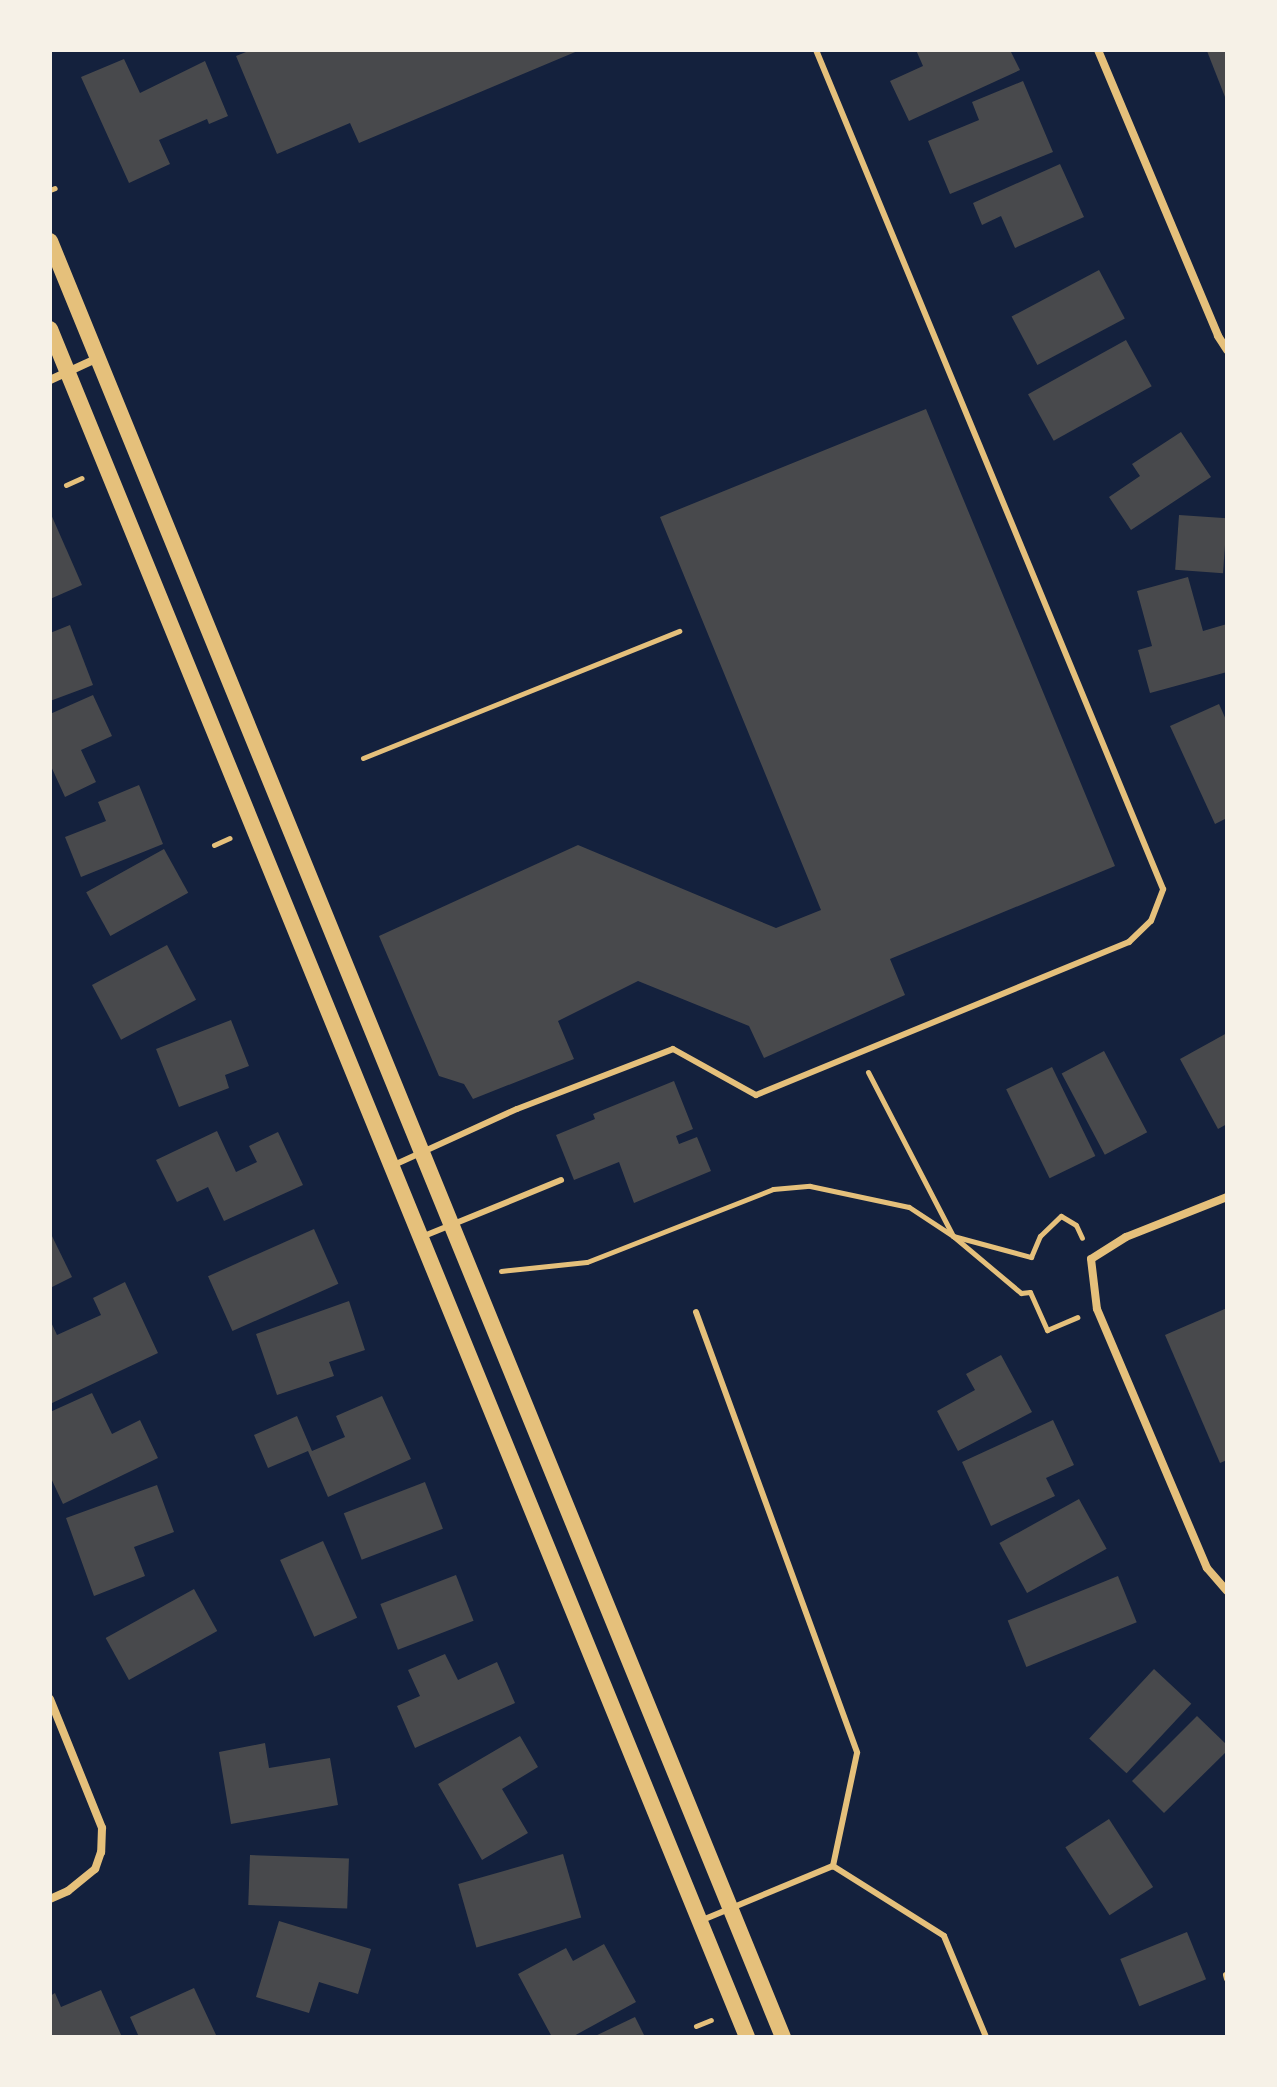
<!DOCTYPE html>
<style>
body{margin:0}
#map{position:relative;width:1277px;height:2087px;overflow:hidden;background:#14213d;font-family:Inter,sans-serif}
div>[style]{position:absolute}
.building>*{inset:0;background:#48494c;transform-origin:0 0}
.path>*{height:5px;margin:-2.5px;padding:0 2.5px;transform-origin:2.5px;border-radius:2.5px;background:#e5c07b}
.service>*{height:6px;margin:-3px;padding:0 3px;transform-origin:3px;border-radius:3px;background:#e5c07b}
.minor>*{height:8px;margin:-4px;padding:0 4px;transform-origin:4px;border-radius:4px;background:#e5c07b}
.secondary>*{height:16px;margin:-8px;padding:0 8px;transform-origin:8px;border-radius:8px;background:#e5c07b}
span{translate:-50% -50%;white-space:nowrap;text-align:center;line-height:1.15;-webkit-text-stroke:8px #f6f1e7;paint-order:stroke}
.frame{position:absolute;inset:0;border:52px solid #f6f1e7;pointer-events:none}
</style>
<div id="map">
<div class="building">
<div style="clip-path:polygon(251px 50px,580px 50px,359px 143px,350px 123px,277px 154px,236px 56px)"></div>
<div style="clip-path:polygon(916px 50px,1010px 50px,1020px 70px,909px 121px,890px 81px,923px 66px)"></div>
<div style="clip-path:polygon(1227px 50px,1227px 102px,1207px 51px)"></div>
<div style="clip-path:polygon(124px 59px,140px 93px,205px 61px,228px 116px,209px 124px,207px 119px,159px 140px,170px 164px,129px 183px,81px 77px)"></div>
<div style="clip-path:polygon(1023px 81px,1053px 152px,950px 194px,928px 141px,979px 120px,972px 102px)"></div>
<div style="clip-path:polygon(1060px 164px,1084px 217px,1015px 248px,1001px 216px,982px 225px,973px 203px)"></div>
<div style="left:1099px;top:270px;width:55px;height:99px;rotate:62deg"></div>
<div style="left:1126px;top:340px;width:53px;height:112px;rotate:61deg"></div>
<div style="clip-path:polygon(926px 409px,1115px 866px,890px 959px,905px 995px,764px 1058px,749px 1026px,638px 981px,558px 1021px,574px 1059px,473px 1099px,464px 1084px,439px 1076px,379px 936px,578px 845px,776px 928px,821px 910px,660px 517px)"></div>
<div style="clip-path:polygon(1181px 432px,1211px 477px,1131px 530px,1109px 497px,1140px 476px,1132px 464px)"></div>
<div style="clip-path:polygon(50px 512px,82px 585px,50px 599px)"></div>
<div style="left:1179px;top:515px;width:48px;height:55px;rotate:4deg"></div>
<div style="clip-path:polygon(1188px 577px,1203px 631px,1227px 624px,1227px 672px,1150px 693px,1138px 650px,1152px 646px,1137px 591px)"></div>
<div style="clip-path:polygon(70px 625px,93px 685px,50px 701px,50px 633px)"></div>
<div style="clip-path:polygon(93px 695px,112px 736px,81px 750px,96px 782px,65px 797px,50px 764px,50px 714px)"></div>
<div style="clip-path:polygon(1219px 704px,1227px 722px,1227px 818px,1215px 824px,1170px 726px)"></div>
<div style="clip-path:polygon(139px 785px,163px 844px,81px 877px,65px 837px,106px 821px,98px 802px)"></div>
<div style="left:164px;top:849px;width:50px;height:89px;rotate:61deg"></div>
<div style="left:167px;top:945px;width:62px;height:85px;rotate:62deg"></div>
<div style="clip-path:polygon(231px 1020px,249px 1066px,225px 1075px,229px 1088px,179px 1107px,156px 1049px)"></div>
<div style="clip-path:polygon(1227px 1033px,1227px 1124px,1218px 1129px,1180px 1059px)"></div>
<div style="left:1104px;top:1051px;width:92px;height:48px;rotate:62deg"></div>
<div style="left:1052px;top:1067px;width:99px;height:51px;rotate:64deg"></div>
<div style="clip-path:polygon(674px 1081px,693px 1129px,676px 1136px,679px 1144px,697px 1137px,711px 1171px,634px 1203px,619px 1162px,574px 1180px,556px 1135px,595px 1119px,593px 1114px)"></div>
<div style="clip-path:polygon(217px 1131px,236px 1172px,257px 1162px,249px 1146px,278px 1132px,303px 1185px,224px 1221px,208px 1187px,177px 1202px,156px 1160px)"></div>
<div style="left:314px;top:1229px;width:60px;height:116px;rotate:66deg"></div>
<div style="clip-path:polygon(50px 1232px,72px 1277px,50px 1288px)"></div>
<div style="clip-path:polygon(125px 1282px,158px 1353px,50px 1404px,50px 1320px,57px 1335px,101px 1315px,93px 1298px)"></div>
<div style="clip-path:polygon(349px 1301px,365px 1350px,329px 1362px,334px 1376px,277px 1395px,256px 1334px)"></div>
<div style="clip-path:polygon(1227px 1308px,1227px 1460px,1220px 1463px,1165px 1335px)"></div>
<div style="clip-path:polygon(1001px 1355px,1032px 1412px,958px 1451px,937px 1411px,975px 1390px,966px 1374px)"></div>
<div style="clip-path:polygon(92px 1393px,112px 1434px,140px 1420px,158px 1458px,63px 1504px,50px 1476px,50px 1412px)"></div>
<div style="clip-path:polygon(382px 1396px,411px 1459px,328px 1497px,308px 1451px,268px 1468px,254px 1435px,297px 1416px,312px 1451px,345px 1437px,336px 1416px)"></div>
<div style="clip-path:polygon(1053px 1420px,1074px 1465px,1046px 1478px,1055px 1496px,991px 1526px,962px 1462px)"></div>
<div style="left:425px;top:1482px;width:50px;height:87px;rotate:69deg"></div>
<div style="clip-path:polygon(157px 1485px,174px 1532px,134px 1547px,145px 1576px,94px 1596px,66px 1518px)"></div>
<div style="left:1079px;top:1499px;width:57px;height:91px;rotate:61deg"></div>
<div style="left:323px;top:1541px;width:84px;height:47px;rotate:66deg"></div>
<div style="left:456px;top:1575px;width:49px;height:81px;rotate:69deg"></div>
<div style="left:1118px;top:1576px;width:50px;height:119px;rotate:68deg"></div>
<div style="left:194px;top:1589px;width:48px;height:101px;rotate:61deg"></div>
<div style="clip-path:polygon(445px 1654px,458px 1680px,497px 1662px,515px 1703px,415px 1748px,397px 1706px,420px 1696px,408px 1670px)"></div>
<div style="left:1154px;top:1669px;width:51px;height:95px;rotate:43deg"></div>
<div style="clip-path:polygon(1197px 1716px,1227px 1745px,1227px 1751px,1164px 1813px,1132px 1781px)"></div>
<div style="clip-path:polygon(520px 1736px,538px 1767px,502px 1789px,528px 1833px,482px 1860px,438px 1784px)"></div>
<div style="clip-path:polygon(265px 1743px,269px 1768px,330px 1758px,338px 1805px,231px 1824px,219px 1752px)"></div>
<div style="left:1109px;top:1819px;width:81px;height:52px;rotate:57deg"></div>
<div style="left:563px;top:1854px;width:66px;height:109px;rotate:74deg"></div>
<div style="left:250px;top:1855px;width:99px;height:50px;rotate:2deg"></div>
<div style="clip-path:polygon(279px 1921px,371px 1949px,358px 1994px,319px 1982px,309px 2013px,256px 1997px)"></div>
<div style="left:1187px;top:1932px;width:51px;height:72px;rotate:68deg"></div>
<div style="clip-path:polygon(604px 1944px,636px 2002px,572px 2037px,552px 2037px,518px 1974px,566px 1948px,573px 1961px)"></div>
<div style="clip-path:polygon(194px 1988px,217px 2037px,139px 2037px,130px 2017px)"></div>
<div style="clip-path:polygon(101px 1990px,122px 2037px,50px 2037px,50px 1996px,55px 1993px,61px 2007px)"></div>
<div style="clip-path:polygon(635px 2017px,645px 2037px,593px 2037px)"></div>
</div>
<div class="path">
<div style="left:50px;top:190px;width:5px;rotate:-22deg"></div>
<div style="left:66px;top:485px;width:17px;rotate:-24deg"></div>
<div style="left:363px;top:758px;width:341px;rotate:-21.9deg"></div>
<div style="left:214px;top:845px;width:17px;rotate:-24deg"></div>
<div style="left:868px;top:1072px;width:185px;rotate:62.6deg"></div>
<div style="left:953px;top:1236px;width:81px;rotate:15.1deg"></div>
<div style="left:1031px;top:1257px;width:23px;rotate:-67deg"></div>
<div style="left:1040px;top:1236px;width:29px;rotate:-44deg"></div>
<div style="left:1061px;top:1216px;width:17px;rotate:31deg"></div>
<div style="left:1076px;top:1225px;width:14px;rotate:65deg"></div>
<div style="left:501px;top:1271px;width:86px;rotate:-6deg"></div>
<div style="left:587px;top:1262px;width:200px;rotate:-21.4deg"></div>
<div style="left:773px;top:1189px;width:37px;rotate:-5deg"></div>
<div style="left:810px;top:1186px;width:101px;rotate:12deg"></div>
<div style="left:909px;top:1207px;width:53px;rotate:33.4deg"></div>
<div style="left:953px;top:1236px;width:89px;rotate:40deg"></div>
<div style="left:1021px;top:1293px;width:9px;rotate:-6deg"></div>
<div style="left:1030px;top:1292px;width:42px;rotate:65.9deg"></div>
<div style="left:1047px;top:1330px;width:33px;rotate:-23deg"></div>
<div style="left:696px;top:2026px;width:16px;rotate:-22deg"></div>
</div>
<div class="service">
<div style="left:394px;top:1165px;width:135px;rotate:-24.5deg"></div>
<div style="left:517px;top:1109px;width:167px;rotate:-21deg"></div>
<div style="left:673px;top:1049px;width:95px;rotate:29deg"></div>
<div style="left:756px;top:1095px;width:403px;rotate:-22.3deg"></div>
<div style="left:1129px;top:942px;width:30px;rotate:-44deg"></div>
<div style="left:1151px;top:921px;width:34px;rotate:-69deg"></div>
<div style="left:1163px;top:889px;width:908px;rotate:-112.47deg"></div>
<div style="left:424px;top:1236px;width:148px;rotate:-22.2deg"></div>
<div style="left:696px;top:1312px;width:469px;rotate:69.9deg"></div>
<div style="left:857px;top:1753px;width:116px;rotate:102deg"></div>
<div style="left:833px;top:1866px;width:131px;rotate:32.2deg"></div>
<div style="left:944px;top:1936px;width:109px;rotate:67.4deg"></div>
<div style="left:700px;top:1921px;width:144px;rotate:-22.5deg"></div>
<div style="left:1226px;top:1975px;width:4px;rotate:76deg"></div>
</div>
<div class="minor">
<div style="left:1098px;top:50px;width:310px;rotate:67.2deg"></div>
<div style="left:1218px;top:336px;width:17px;rotate:57deg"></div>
<div style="left:50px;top:380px;width:53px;rotate:-24.6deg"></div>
<div style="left:1227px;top:1197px;width:109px;rotate:158.4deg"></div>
<div style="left:1126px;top:1237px;width:41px;rotate:147.8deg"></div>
<div style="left:1091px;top:1259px;width:50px;rotate:83.2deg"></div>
<div style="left:1097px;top:1309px;width:281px;rotate:67deg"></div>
<div style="left:1207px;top:1568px;width:30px;rotate:49deg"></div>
<div style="left:50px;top:1699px;width:139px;rotate:68deg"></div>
<div style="left:102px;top:1828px;width:24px;rotate:92deg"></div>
<div style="left:101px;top:1852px;width:18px;rotate:109deg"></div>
<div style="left:95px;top:1869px;width:35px;rotate:141deg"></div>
<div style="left:68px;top:1891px;width:20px;rotate:156deg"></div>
</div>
<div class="secondary">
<div style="left:50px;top:241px;width:1940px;rotate:67.8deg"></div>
<div style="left:50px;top:329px;width:1845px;rotate:67.8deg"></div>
</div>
<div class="frame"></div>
</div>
